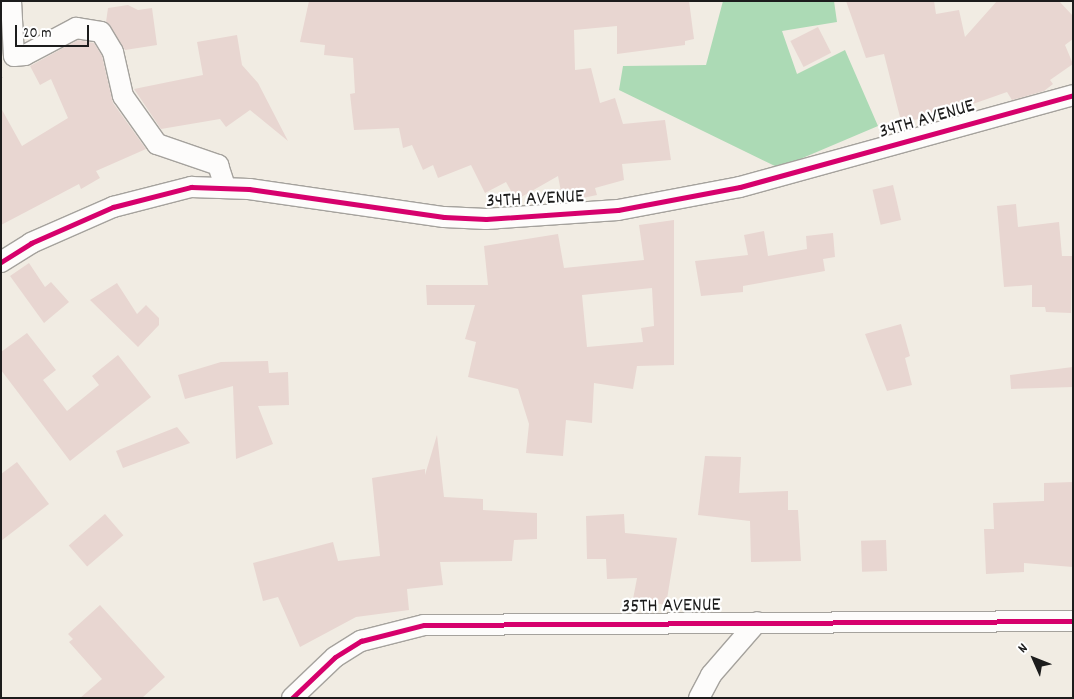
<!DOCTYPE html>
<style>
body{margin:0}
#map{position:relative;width:1074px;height:699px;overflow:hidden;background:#f1ece3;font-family:Dekko,sans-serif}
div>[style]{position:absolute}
.green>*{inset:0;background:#acdab5}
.building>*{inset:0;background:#e8d6d1;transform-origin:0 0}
.path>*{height:3px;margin-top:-1.5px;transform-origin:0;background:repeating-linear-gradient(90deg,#c9c7c5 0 1px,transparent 0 5px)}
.roads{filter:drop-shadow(1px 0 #a5a29d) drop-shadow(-1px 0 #a5a29d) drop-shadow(0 1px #a5a29d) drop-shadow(0 -1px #a5a29d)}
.minor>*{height:20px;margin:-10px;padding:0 10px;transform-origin:10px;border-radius:10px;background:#fdfcfb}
.cycleway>*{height:5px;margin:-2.5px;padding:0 2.5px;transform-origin:2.5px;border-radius:2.5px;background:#d6006c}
span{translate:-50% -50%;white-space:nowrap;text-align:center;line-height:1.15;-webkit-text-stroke:4.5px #fff;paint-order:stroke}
.street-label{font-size:20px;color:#1c1c1c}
.frame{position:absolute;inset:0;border:2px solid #1c1c1c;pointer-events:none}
.north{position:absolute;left:1009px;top:634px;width:50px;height:50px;-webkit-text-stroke:4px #fff;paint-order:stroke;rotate:314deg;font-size:14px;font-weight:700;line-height:20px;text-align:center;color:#1c1c1c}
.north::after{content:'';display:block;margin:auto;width:18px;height:22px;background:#1c1c1c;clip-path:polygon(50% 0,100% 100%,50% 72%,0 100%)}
.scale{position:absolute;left:15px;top:25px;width:74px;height:22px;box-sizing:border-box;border:2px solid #1c1c1c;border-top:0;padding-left:6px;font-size:15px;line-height:18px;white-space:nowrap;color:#1c1c1c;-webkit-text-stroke:4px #fff;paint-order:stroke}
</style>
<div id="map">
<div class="green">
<div style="clip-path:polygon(723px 1px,834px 1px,837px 22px,782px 31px,797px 74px,845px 50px,878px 126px,779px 168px,619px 90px,623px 66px,706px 65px)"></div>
</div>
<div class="building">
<div style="clip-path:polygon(309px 1px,689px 1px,694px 39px,685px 41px,685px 45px,617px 54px,617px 26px,574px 30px,575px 70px,591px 68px,600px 103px,615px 98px,623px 124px,665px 120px,671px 160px,622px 164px,624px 180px,595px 188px,597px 195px,563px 202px,558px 176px,516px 200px,506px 182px,485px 193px,471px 165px,438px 178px,433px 165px,423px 170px,412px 145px,403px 148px,399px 128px,354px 130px,350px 94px,355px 93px,353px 58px,324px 55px,325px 45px,300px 42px)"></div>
<div style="clip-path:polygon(846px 1px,934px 1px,936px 14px,959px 10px,965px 37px,997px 1px,1059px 1px,1073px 16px,1073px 39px,1065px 45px,1073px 64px,1050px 80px,1053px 84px,1044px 91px,1012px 100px,1007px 92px,933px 118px,901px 121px,884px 54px,866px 58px)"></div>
<div style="clip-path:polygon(128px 5px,138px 10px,152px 8px,157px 45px,125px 50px,106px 22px,108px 8px)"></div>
<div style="left:818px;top:27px;width:29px;height:31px;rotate:63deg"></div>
<div style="clip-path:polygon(237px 35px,242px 65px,258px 83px,288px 141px,250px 110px,226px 127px,220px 119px,161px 129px,134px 89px,203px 75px,197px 42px)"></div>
<div style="clip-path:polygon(78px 40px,94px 43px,102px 56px,113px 103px,146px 149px,96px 171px,100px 178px,81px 189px,79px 184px,1px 225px,1px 108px,22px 146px,68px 118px,51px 79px,40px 85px,30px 66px)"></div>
<div style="left:893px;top:185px;width:36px;height:21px;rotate:77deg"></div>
<div style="clip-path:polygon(1016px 204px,1018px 227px,1059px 222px,1062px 256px,1072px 256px,1071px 313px,1046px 312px,1045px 307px,1032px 307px,1032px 285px,1004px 287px,997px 206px)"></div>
<div style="clip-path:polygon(evenodd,674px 220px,674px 365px,637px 366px,633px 389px,594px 383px,592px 423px,566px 420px,563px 456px,526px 453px,529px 424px,518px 389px,468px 377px,476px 342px,465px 339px,475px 305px,427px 305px,426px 285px,488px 285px,484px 246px,558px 234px,564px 268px,644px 260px,639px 225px,674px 220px,652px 288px,654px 326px,641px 328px,643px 342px,587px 347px,582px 295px,652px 288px)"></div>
<div style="clip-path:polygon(764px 231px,768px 256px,807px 249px,806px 236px,833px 233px,835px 257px,823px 259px,825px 271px,743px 286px,743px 292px,701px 296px,695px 261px,748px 255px,744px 235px)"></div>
<div style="clip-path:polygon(29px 263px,45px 287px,51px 282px,69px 302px,44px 323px,10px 276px)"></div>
<div style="clip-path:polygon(117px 283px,137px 314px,146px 305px,159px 318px,159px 325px,138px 347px,90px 300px)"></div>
<div style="clip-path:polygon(901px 324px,910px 356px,905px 358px,912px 385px,887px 391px,865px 334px)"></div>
<div style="clip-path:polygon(27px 333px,56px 370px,43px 380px,67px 411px,99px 385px,92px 376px,118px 355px,151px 397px,70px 461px,1px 370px,1px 352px)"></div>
<div style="clip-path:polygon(268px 361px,269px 373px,288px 372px,289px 405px,258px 406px,273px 444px,236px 459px,233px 386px,185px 399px,178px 375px,221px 362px)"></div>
<div style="clip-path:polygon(1073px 367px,1073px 387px,1011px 389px,1010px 375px)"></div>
<div style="clip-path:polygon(177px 427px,190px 443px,123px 468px,116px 451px)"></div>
<div style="clip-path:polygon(437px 435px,444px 497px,483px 499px,483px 510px,537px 513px,537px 539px,514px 540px,512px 561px,440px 562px,443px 585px,407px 589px,409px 610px,356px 617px,300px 647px,278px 597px,263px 601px,253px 563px,333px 542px,338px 561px,380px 556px,372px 478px,425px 469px,425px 475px)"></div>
<div style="clip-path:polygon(705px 456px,741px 457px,739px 493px,788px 491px,788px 510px,798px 510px,801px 561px,751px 562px,750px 521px,698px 515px)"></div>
<div style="clip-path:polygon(17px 462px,49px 504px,1px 541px,1px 474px)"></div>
<div style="clip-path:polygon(1073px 482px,1073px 567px,1024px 563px,1024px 572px,986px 574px,984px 529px,994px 529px,993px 503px,1044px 501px,1044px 483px)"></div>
<div style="left:105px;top:514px;width:28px;height:48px;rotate:49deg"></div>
<div style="clip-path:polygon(624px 514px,625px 533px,677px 538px,666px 605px,633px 599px,637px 578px,607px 579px,606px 559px,587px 559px,586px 516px)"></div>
<div style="left:886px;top:540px;width:31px;height:25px;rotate:88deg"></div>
<div style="clip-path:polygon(100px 605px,165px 677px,142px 698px,80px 698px,102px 679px,69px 642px,73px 639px,68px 634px)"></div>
</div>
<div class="path">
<div style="left:1px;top:78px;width:2px;rotate:27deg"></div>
</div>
<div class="roads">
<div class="minor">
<div style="left:11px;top:1px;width:55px;rotate:86.9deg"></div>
<div style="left:14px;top:56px;width:11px;rotate:-5deg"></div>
<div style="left:25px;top:55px;width:58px;rotate:-27.9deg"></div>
<div style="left:76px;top:28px;width:25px;rotate:9deg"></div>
<div style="left:101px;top:32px;width:23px;rotate:59deg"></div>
<div style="left:113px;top:52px;width:45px;rotate:77.2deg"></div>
<div style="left:123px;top:96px;width:59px;rotate:54.7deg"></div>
<div style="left:157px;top:144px;width:65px;rotate:19deg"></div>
<div style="left:218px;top:165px;width:23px;rotate:72deg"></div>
<div style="left:1px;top:262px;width:36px;rotate:-32deg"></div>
<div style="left:31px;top:243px;width:90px;rotate:-23.7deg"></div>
<div style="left:113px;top:207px;width:81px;rotate:-14.4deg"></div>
<div style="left:191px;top:187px;width:58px;rotate:2deg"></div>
<div style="left:249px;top:189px;width:197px;rotate:8.2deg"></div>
<div style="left:444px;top:217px;width:42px;rotate:2.7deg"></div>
<div style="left:486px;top:219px;width:132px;rotate:-3.9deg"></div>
<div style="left:618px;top:210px;width:124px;rotate:-10.7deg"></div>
<div style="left:740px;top:187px;width:345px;rotate:-15.4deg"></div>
<div style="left:292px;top:698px;width:59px;rotate:-43.6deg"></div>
<div style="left:335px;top:657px;width:31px;rotate:-32deg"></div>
<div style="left:361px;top:641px;width:65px;rotate:-14.3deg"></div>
<div style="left:424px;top:625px;width:649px;rotate:-0.35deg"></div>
<div style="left:699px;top:698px;width:26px;rotate:-62deg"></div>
<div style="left:711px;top:675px;width:70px;rotate:-49deg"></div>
</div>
</div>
<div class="cycleway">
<div style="left:1px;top:262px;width:36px;rotate:-32deg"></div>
<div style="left:31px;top:243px;width:90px;rotate:-23.7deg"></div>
<div style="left:113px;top:207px;width:81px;rotate:-14.4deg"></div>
<div style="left:191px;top:187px;width:58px;rotate:2deg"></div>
<div style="left:249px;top:189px;width:197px;rotate:8.2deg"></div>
<div style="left:444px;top:217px;width:42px;rotate:2.7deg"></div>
<div style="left:486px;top:219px;width:132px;rotate:-3.9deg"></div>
<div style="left:618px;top:210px;width:124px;rotate:-10.7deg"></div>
<div style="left:740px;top:187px;width:345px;rotate:-15.4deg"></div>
<div style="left:292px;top:698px;width:59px;rotate:-43.6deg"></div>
<div style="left:335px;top:657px;width:31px;rotate:-32deg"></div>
<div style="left:361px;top:641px;width:65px;rotate:-14.3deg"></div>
<div style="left:424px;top:625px;width:649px;rotate:-0.35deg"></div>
</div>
<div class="street-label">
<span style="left:927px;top:120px;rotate:-16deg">34TH AVENUE</span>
<span style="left:535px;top:200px;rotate:-3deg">34TH AVENUE</span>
<span style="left:671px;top:607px;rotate:-1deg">35TH AVENUE</span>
</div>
<div class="frame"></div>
<div class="north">N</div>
<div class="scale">20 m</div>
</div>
